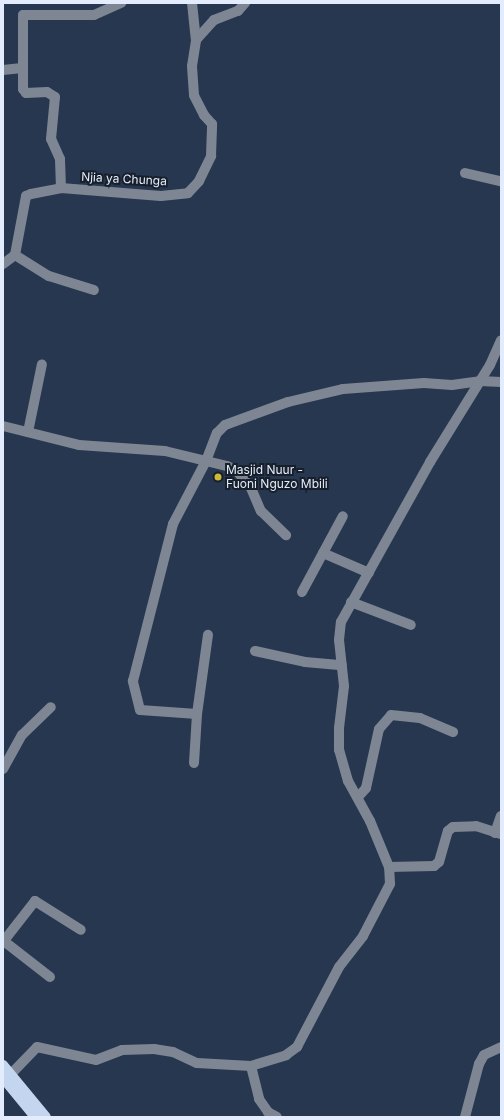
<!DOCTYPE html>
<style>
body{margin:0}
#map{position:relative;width:504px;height:1120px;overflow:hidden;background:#273750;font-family:Inter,sans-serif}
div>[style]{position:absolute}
.minor>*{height:10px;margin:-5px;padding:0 5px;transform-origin:5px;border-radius:5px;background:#7e8693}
.major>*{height:10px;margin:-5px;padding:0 5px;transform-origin:5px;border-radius:5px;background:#c4d5f0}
.dots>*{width:11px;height:11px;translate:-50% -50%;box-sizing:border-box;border:2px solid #171f2a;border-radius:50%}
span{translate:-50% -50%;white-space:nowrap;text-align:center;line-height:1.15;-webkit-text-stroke:4px #171f2a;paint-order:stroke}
.street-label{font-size:12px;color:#e2ecfc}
.poi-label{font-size:12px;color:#e2ecfc}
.left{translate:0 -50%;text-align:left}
.frame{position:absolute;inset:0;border:4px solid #e2ecfc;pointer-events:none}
</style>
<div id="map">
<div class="minor">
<div style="left:192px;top:3px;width:37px;rotate:84deg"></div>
<div style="left:3px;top:70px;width:19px;rotate:-6deg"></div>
<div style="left:465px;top:173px;width:37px;rotate:13deg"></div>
<div style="left:61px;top:188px;width:29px;rotate:-92deg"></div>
<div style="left:60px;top:159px;width:22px;rotate:-114deg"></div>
<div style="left:51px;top:139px;width:42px;rotate:-84.6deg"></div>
<div style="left:55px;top:97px;width:9px;rotate:-148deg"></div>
<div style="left:47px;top:92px;width:21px;rotate:177deg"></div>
<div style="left:26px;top:93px;width:5px;rotate:-127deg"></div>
<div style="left:23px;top:89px;width:74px;rotate:-90deg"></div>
<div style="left:23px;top:15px;width:71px"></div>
<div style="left:94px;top:15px;width:30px;rotate:-24deg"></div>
<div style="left:15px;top:255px;width:40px;rotate:32deg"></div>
<div style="left:49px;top:276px;width:47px;rotate:17.3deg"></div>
<div style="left:3px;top:264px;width:15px;rotate:-37deg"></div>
<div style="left:15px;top:255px;width:60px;rotate:-79.4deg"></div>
<div style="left:26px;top:196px;width:5px;rotate:-22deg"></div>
<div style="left:31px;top:194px;width:31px;rotate:-11deg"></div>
<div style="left:61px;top:188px;width:100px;rotate:4.6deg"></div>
<div style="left:161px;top:196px;width:27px;rotate:-6deg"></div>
<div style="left:188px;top:193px;width:16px;rotate:-47deg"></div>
<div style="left:199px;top:181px;width:28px;rotate:-64deg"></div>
<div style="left:211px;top:156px;width:32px;rotate:-88deg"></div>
<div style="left:212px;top:124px;width:12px;rotate:-132deg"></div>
<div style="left:204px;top:115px;width:22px;rotate:-117deg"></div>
<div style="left:194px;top:95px;width:29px;rotate:-94deg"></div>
<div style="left:192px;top:66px;width:26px;rotate:-81deg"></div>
<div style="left:196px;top:40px;width:27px;rotate:-48deg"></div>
<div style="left:214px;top:20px;width:26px;rotate:-21deg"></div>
<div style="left:238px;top:11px;width:11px;rotate:-49deg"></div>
<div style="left:3px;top:426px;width:78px;rotate:14deg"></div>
<div style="left:79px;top:445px;width:86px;rotate:4deg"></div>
<div style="left:165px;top:451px;width:64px;rotate:13.6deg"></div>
<div style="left:227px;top:466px;width:10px;rotate:24deg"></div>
<div style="left:236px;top:470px;width:23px;rotate:50deg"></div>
<div style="left:251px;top:488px;width:25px;rotate:67deg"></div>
<div style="left:261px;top:511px;width:35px;rotate:44deg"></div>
<div style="left:28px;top:432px;width:69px;rotate:-78.4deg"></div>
<div style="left:323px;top:553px;width:50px;rotate:23.5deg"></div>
<div style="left:302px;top:592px;width:86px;rotate:-61.7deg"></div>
<div style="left:351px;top:602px;width:64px;rotate:21deg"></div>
<div style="left:255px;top:651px;width:51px;rotate:12.4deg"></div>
<div style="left:305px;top:662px;width:37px;rotate:5deg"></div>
<div style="left:197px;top:714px;width:57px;rotate:-176deg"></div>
<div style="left:140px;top:710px;width:30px;rotate:-104deg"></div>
<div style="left:133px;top:681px;width:162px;rotate:-75.7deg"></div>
<div style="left:173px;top:524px;width:71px;rotate:-62.4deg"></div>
<div style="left:206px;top:461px;width:30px;rotate:-69deg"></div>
<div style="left:217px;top:433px;width:11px;rotate:-45deg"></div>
<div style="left:225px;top:425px;width:67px;rotate:-20.1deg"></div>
<div style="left:288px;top:402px;width:57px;rotate:-13.3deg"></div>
<div style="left:343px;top:389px;width:81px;rotate:-4.2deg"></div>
<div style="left:424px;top:383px;width:28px;rotate:4deg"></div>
<div style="left:452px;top:385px;width:28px;rotate:-8deg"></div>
<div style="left:480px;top:381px;width:21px;rotate:3deg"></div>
<div style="left:194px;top:763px;width:49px;rotate:-86.5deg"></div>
<div style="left:197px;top:714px;width:80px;rotate:-82.1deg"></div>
<div style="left:3px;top:769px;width:39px;rotate:-61deg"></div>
<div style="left:22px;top:735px;width:40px;rotate:-44deg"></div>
<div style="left:358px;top:797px;width:12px;rotate:-48deg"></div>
<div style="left:366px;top:788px;width:60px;rotate:-77.6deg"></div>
<div style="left:379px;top:729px;width:18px;rotate:-49deg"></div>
<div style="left:391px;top:715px;width:29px;rotate:6deg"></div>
<div style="left:420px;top:718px;width:36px;rotate:23deg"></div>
<div style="left:495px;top:833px;width:18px;rotate:-71deg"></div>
<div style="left:389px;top:867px;width:45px;rotate:-1.3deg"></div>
<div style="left:434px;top:866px;width:6px;rotate:-39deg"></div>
<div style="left:439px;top:862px;width:32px;rotate:-74deg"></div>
<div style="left:448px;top:831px;width:6px;rotate:-39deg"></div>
<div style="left:453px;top:827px;width:23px;rotate:-2deg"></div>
<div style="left:476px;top:826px;width:26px;rotate:18deg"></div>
<div style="left:3px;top:942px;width:52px;rotate:-52deg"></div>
<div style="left:35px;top:901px;width:54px;rotate:32.2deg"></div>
<div style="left:5px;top:942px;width:57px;rotate:37.9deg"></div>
<div style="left:251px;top:1066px;width:34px;rotate:76deg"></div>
<div style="left:259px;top:1099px;width:16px;rotate:55deg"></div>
<div style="left:268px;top:1112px;width:10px;rotate:29deg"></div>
<div style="left:11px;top:1074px;width:37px;rotate:-46deg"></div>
<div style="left:37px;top:1047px;width:60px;rotate:12.4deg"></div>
<div style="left:96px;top:1060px;width:28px;rotate:-21deg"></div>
<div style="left:122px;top:1050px;width:32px;rotate:-2deg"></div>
<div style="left:154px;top:1049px;width:19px;rotate:9deg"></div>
<div style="left:173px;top:1052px;width:26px;rotate:25deg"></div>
<div style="left:197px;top:1063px;width:54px;rotate:3.2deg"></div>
<div style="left:251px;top:1066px;width:37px;rotate:-17deg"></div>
<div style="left:286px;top:1055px;width:14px;rotate:-36deg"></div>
<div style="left:297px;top:1047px;width:90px;rotate:-62.3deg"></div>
<div style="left:339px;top:967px;width:39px;rotate:-52deg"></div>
<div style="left:363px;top:936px;width:59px;rotate:-62.6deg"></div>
<div style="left:390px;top:884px;width:17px;rotate:-93deg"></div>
<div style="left:389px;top:867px;width:50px;rotate:-112.4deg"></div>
<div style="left:370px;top:821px;width:46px;rotate:-118.8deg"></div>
<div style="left:348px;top:781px;width:32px;rotate:-106deg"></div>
<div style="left:339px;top:750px;width:22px;rotate:-90deg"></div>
<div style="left:339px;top:728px;width:42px;rotate:-83.2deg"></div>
<div style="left:344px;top:686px;width:46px;rotate:-96.2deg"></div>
<div style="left:339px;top:640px;width:18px;rotate:-84deg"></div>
<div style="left:341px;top:622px;width:183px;rotate:-60.9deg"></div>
<div style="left:430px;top:462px;width:114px;rotate:-58.3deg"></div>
<div style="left:490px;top:365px;width:27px;rotate:-66deg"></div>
<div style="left:465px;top:1117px;width:55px;rotate:-75.2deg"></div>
<div style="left:479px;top:1064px;width:10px;rotate:-61deg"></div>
<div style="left:484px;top:1055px;width:19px;rotate:-25deg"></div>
</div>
<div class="major">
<div style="left:3px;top:1065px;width:67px;rotate:50.4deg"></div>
<div style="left:3px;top:1078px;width:50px;rotate:50.6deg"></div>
</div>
<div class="dots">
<div style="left:218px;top:477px;background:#ceb837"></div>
</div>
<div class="street-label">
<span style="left:124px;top:179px;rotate:3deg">Njia ya Chunga</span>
</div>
<div class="poi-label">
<span class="left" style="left:226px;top:477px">Masjid Nuur -<br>Fuoni Nguzo Mbili</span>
</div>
<div class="frame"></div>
</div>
